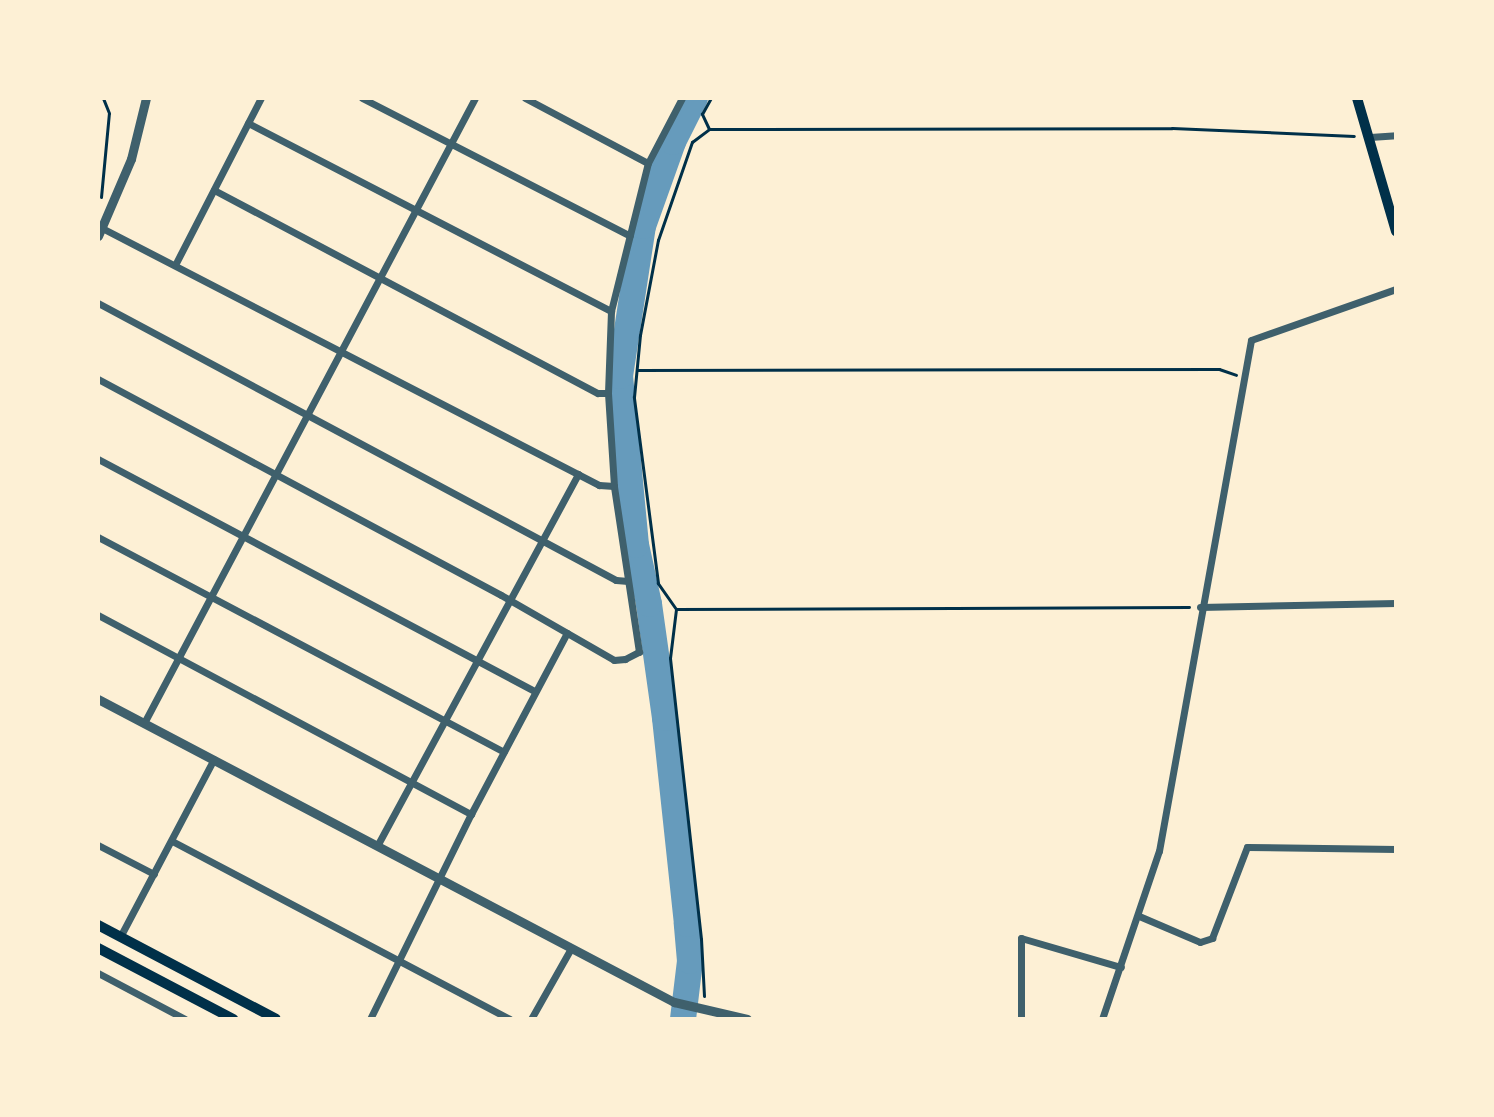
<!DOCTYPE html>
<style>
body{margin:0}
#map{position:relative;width:1494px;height:1117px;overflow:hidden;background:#fdf0d5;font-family:"Source Sans 3",sans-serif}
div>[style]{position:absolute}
.river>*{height:26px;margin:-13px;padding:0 13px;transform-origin:13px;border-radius:13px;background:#669bbc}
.path>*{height:3px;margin:-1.5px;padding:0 1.5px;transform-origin:1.5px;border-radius:1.5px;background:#003049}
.minor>*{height:7px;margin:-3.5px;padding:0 3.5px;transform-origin:3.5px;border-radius:3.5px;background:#3f606c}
.tertiary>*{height:9px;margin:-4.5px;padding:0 4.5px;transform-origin:4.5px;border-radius:4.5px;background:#3f606c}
.secondary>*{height:10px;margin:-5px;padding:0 5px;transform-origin:5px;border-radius:5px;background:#003049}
span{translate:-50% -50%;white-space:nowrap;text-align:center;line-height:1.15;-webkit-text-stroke:8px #fdf0d5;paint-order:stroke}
.frame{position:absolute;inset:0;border:100px solid #fdf0d5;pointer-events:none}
</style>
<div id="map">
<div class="river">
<div style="left:683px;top:1019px;width:58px;rotate:-83.1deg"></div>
<div style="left:690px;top:961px;width:37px;rotate:-95deg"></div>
<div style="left:687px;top:924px;width:207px;rotate:-96.1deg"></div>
<div style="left:665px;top:718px;width:115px;rotate:-98deg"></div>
<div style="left:649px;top:604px;width:60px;rotate:-102.4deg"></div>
<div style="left:636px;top:545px;width:170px;rotate:-95.4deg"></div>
<div style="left:620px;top:376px;width:152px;rotate:-81.3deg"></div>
<div style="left:643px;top:226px;width:89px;rotate:-70.3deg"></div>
<div style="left:673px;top:142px;width:49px;rotate:-63.4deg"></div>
</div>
<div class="path">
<div style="left:710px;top:129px;width:462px;rotate:-0.1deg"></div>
<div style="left:1172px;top:128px;width:182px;rotate:2.5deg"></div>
<div style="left:101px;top:197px;width:84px;rotate:-84.6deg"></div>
<div style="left:109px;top:113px;width:16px;rotate:-112deg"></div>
<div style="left:638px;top:370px;width:581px;rotate:-0.1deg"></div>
<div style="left:1219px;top:369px;width:18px;rotate:19deg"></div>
<div style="left:676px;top:609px;width:513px;rotate:-0.22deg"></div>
<div style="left:704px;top:996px;width:57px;rotate:-93deg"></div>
<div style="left:701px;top:939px;width:283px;rotate:-96.3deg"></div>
<div style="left:670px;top:658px;width:49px;rotate:-83deg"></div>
<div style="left:676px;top:609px;width:32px;rotate:-125deg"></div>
<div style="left:658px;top:583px;width:188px;rotate:-97.4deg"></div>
<div style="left:634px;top:397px;width:62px;rotate:-84.5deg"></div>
<div style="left:640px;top:335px;width:97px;rotate:-79.3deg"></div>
<div style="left:658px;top:240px;width:104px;rotate:-70.9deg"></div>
<div style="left:692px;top:142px;width:21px;rotate:-37deg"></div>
<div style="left:709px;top:129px;width:17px;rotate:-115deg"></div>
<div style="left:702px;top:114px;width:18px;rotate:-61deg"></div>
</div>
<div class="minor">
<div style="left:362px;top:98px;width:301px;rotate:27.2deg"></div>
<div style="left:525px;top:98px;width:139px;rotate:27.9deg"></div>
<div style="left:248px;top:123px;width:409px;rotate:27.4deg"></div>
<div style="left:1370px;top:137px;width:26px;rotate:-4deg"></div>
<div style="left:214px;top:190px;width:434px;rotate:27.9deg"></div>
<div style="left:598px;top:393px;width:10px"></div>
<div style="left:100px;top:227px;width:562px;rotate:27.34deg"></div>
<div style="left:599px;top:485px;width:15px;rotate:4deg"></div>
<div style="left:175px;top:265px;width:188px;rotate:-62.8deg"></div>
<div style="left:98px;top:303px;width:587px;rotate:28.14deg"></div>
<div style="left:616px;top:580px;width:12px;rotate:5deg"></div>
<div style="left:98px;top:379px;width:457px;rotate:28.2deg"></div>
<div style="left:501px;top:595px;width:130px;rotate:29.9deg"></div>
<div style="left:614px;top:660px;width:11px;rotate:-5deg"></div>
<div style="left:625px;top:659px;width:16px;rotate:-27deg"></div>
<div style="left:639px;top:652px;width:168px;rotate:-98.6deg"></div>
<div style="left:614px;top:486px;width:93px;rotate:-93.7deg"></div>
<div style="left:608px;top:393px;width:82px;rotate:-87.9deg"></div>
<div style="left:611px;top:311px;width:153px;rotate:-76deg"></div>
<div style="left:648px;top:163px;width:73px;rotate:-62.4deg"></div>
<div style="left:98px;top:459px;width:495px;rotate:28deg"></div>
<div style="left:98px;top:537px;width:459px;rotate:27.9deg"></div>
<div style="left:1200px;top:607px;width:196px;rotate:-1.2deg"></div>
<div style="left:98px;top:615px;width:423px;rotate:28.1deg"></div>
<div style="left:144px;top:723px;width:707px;rotate:-62.09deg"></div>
<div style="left:172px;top:841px;width:381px;rotate:27.8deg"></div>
<div style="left:98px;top:845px;width:63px;rotate:27.4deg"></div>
<div style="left:377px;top:846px;width:423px;rotate:-61.6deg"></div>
<div style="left:1139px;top:916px;width:66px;rotate:23.1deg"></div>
<div style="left:1200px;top:942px;width:13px;rotate:-18deg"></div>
<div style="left:1212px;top:938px;width:97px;rotate:-69deg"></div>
<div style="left:1247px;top:847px;width:149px;rotate:0.8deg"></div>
<div style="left:120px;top:937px;width:201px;rotate:-62.2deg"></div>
<div style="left:98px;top:973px;width:98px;rotate:27.9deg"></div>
<div style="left:370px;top:1019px;width:229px;rotate:-63.8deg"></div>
<div style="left:471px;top:814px;width:205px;rotate:-62.1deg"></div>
<div style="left:531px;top:1019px;width:79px;rotate:-60.5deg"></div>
<div style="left:1021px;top:1019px;width:81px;rotate:-90deg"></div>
<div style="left:1021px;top:938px;width:104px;rotate:16.2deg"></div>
<div style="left:1102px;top:1019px;width:177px;rotate:-71.3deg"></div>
<div style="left:1159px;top:851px;width:519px;rotate:-79.79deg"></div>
<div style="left:1251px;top:340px;width:154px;rotate:-19.4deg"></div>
</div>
<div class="tertiary">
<div style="left:98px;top:236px;width:84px;rotate:-66.8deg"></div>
<div style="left:131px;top:159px;width:63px;rotate:-76.2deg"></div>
<div style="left:98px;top:699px;width:651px;rotate:27.75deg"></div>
<div style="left:674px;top:1002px;width:75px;rotate:13.1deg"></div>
</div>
<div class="secondary">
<div style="left:1357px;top:98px;width:139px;rotate:73.7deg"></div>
<div style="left:98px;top:925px;width:201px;rotate:27.8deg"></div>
<div style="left:98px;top:948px;width:153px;rotate:27.7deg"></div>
</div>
<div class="frame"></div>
</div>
